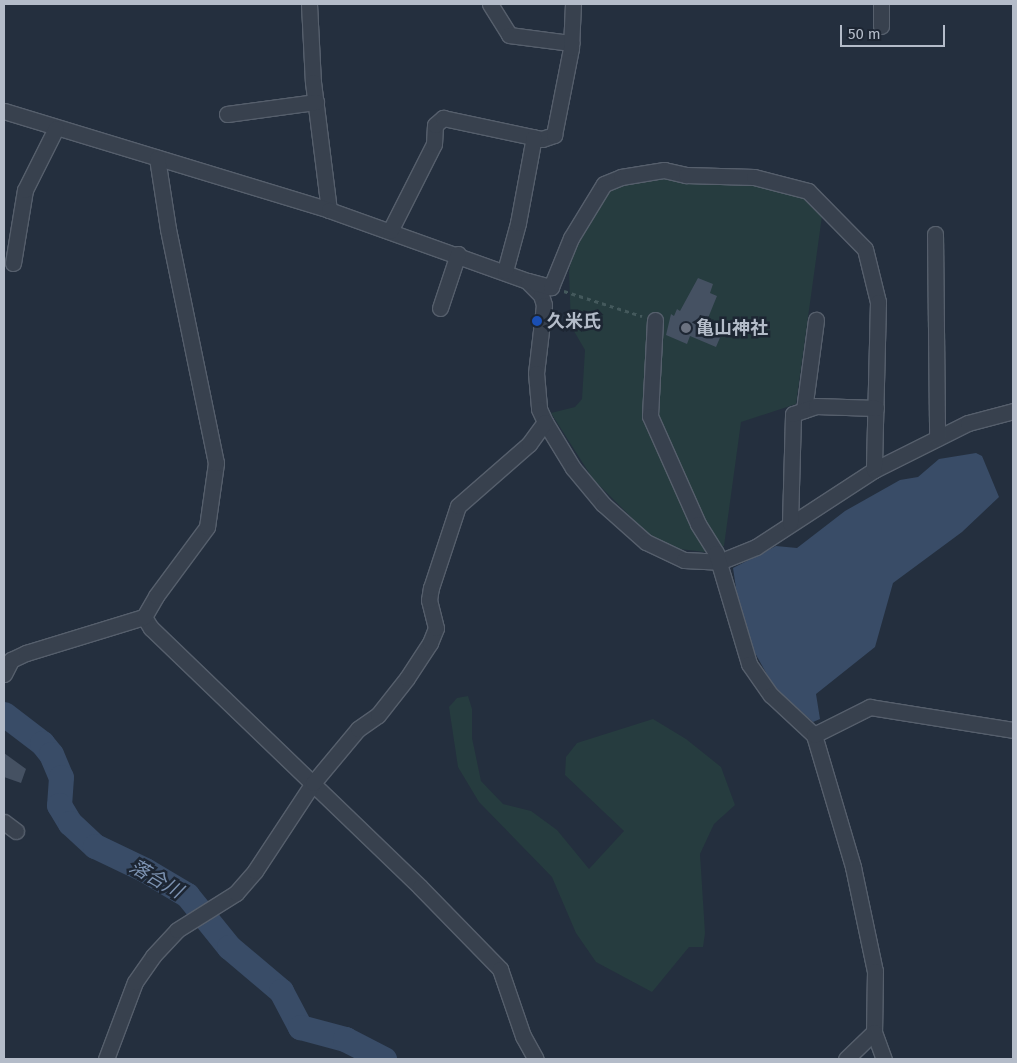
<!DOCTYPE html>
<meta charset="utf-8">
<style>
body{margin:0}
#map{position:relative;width:1017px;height:1063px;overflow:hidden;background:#242f3e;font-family:"Fira Sans","Noto Sans JP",sans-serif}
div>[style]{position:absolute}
.green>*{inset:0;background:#263c3f}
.water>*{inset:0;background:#394c67}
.river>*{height:25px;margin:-12.5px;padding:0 12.5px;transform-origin:12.5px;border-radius:12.5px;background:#394c67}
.building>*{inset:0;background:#455162}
.path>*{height:2.5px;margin-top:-1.25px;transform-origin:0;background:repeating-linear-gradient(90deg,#44595c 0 4px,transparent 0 8px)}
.roads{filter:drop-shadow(1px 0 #565f6c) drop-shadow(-1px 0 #565f6c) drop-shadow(0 1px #565f6c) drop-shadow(0 -1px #565f6c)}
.minor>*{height:15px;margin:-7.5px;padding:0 7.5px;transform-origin:7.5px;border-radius:7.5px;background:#38414e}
.dots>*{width:14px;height:14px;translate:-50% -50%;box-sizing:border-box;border:2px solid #1d2633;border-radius:50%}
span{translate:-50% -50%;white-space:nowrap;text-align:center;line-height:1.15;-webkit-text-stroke:5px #1d2633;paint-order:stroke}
.poi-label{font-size:18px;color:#b4bcc9;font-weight:700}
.left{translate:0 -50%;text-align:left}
.water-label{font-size:19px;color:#7c92b1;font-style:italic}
.frame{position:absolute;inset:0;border:5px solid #b4bcc9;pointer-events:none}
.scale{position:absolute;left:840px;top:25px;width:105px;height:22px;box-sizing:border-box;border:2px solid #b4bcc9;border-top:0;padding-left:6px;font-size:15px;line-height:18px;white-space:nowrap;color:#b4bcc9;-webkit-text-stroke:4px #1d2633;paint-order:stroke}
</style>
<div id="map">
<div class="green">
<div style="clip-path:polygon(680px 171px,799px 191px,822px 216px,796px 404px,741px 422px,724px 546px,705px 552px,671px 548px,645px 531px,593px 479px,551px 413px,575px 407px,582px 399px,585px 350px,571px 326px,569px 272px,579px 216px,604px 186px)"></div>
<div style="clip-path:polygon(468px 696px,472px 709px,472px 738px,481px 781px,503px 804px,531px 811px,557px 830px,589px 869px,624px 831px,565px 775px,566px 757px,577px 743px,653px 719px,686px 739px,721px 767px,735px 805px,714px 824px,700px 854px,705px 933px,703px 947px,689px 947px,652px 992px,596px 962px,576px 933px,552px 877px,479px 802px,458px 767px,449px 707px,457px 698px)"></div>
</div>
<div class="water">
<div style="clip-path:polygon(976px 453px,982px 456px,999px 497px,962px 532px,893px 583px,875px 647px,816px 694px,820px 719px,813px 722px,774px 687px,755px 653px,739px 608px,733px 568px,776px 546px,797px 548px,845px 511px,900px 480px,918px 477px,939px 459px)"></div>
</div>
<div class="river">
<div style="left:4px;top:714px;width:48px;rotate:37.3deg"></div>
<div style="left:42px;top:743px;width:14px;rotate:51deg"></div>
<div style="left:51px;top:754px;width:25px;rotate:67deg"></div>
<div style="left:61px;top:777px;width:28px;rotate:94deg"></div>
<div style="left:59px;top:805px;width:21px;rotate:59deg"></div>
<div style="left:70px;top:823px;width:34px;rotate:43deg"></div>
<div style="left:95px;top:846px;width:55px;rotate:25.6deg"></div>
<div style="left:145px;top:870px;width:49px;rotate:30.8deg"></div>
<div style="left:187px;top:895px;width:67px;rotate:51.1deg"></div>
<div style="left:229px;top:947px;width:68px;rotate:40.2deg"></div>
<div style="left:281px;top:991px;width:41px;rotate:62.2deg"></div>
<div style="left:300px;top:1027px;width:47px;rotate:14.9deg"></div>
<div style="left:345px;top:1039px;width:44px;rotate:27.1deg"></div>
</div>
<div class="building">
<div style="clip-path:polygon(698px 278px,713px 284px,710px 293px,717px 296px,706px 323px,722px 333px,716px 347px,690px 336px,687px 344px,666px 335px,671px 314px,674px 316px,677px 309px,680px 311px)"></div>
<div style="clip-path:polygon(4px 753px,26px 769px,21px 783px,4px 777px)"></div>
</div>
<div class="path">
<div style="left:564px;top:291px;width:82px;rotate:17.8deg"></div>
</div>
<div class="roads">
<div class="minor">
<div style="left:309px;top:4px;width:78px;rotate:87.1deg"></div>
<div style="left:313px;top:82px;width:129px;rotate:82.9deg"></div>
<div style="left:490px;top:4px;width:36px;rotate:58deg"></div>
<div style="left:509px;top:35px;width:63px;rotate:7.4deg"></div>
<div style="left:881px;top:26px;width:22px;rotate:-90deg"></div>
<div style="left:4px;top:111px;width:340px;rotate:16.9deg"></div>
<div style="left:329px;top:210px;width:210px;rotate:19.7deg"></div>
<div style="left:527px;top:281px;width:20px;rotate:45deg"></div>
<div style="left:541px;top:295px;width:10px;rotate:73deg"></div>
<div style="left:544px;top:305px;width:68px;rotate:96.7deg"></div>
<div style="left:536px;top:373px;width:36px;rotate:85deg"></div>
<div style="left:539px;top:409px;width:14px;rotate:65deg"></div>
<div style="left:545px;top:422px;width:54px;rotate:58.7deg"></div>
<div style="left:573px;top:468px;width:47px;rotate:50.2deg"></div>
<div style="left:603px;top:504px;width:57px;rotate:41.5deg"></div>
<div style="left:646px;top:542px;width:42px;rotate:25.3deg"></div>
<div style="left:684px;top:560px;width:35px;rotate:3deg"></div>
<div style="left:719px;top:562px;width:40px;rotate:-22deg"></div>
<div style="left:756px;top:547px;width:141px;rotate:-33.1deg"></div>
<div style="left:874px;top:470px;width:105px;rotate:-26.6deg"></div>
<div style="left:968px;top:423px;width:47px;rotate:-14.9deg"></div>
<div style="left:227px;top:114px;width:90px;rotate:-7.7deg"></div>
<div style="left:390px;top:231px;width:97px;rotate:-63.2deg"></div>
<div style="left:434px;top:144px;width:19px;rotate:-87deg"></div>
<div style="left:435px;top:125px;width:11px;rotate:-41deg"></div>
<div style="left:443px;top:118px;width:101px;rotate:12deg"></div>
<div style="left:542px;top:139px;width:13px;rotate:-18deg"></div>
<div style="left:554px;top:135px;width:89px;rotate:-78.9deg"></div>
<div style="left:571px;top:48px;width:44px;rotate:-87.4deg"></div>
<div style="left:935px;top:234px;width:204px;rotate:89.4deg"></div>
<div style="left:13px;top:263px;width:74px;rotate:-80.7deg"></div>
<div style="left:25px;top:190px;width:69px;rotate:-63.4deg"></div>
<div style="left:505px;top:271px;width:50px;rotate:-74.8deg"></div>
<div style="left:518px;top:223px;width:87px;rotate:-79.5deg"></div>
<div style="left:528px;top:281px;width:24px;rotate:15deg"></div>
<div style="left:551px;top:287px;width:53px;rotate:-67.8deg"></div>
<div style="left:571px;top:238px;width:63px;rotate:-58.6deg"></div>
<div style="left:604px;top:184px;width:18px;rotate:-22deg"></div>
<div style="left:621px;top:177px;width:44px;rotate:-9.2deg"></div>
<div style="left:664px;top:170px;width:23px;rotate:13deg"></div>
<div style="left:686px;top:175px;width:68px;rotate:1.7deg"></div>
<div style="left:754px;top:177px;width:56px;rotate:14.5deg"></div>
<div style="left:808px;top:191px;width:81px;rotate:45.5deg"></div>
<div style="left:865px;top:249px;width:55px;rotate:76.2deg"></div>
<div style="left:878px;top:302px;width:168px;rotate:91.4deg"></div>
<div style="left:440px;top:308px;width:57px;rotate:-71.6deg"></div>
<div style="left:655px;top:320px;width:96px;rotate:93deg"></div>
<div style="left:650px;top:416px;width:118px;rotate:66deg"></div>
<div style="left:698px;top:524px;width:34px;rotate:58deg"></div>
<div style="left:716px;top:553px;width:116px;rotate:73.4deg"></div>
<div style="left:749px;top:664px;width:38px;rotate:55deg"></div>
<div style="left:771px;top:695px;width:59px;rotate:42.9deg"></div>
<div style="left:814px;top:735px;width:138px;rotate:73.5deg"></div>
<div style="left:853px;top:867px;width:106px;rotate:78.1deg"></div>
<div style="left:875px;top:971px;width:61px;rotate:90.9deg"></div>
<div style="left:874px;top:1032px;width:29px;rotate:70deg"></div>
<div style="left:804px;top:410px;width:91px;rotate:-82.4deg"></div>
<div style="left:790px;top:523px;width:109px;rotate:-88.4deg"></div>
<div style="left:793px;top:414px;width:24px;rotate:-19deg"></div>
<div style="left:816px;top:406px;width:60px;rotate:1.9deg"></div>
<div style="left:144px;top:617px;width:13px;rotate:58deg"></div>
<div style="left:151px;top:628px;width:373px;rotate:43.9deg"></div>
<div style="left:420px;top:887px;width:115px;rotate:45.7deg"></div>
<div style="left:500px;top:969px;width:71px;rotate:71.1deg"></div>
<div style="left:523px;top:1036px;width:26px;rotate:61deg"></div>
<div style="left:4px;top:674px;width:16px;rotate:-63deg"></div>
<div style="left:11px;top:660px;width:17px;rotate:-25deg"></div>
<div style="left:26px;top:653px;width:123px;rotate:-17deg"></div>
<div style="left:144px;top:617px;width:24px;rotate:-60deg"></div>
<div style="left:156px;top:596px;width:86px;rotate:-53.5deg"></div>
<div style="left:207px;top:527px;width:65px;rotate:-82deg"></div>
<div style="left:216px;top:463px;width:239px;rotate:-101.6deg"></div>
<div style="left:168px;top:229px;width:72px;rotate:-98.8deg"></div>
<div style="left:814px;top:735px;width:63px;rotate:-26.6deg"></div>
<div style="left:870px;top:707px;width:145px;rotate:9.1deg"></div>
<div style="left:4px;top:822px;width:15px;rotate:37deg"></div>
<div style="left:106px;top:1059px;width:82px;rotate:-69.4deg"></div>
<div style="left:135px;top:982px;width:32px;rotate:-55deg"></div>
<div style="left:153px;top:956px;width:35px;rotate:-47deg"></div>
<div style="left:177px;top:930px;width:70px;rotate:-32.1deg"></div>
<div style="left:236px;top:893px;width:29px;rotate:-49deg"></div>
<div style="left:255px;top:871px;width:105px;rotate:-56.6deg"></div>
<div style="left:313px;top:783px;width:70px;rotate:-50.2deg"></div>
<div style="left:358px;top:729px;width:24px;rotate:-35deg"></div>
<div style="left:378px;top:715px;width:47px;rotate:-51.9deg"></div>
<div style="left:407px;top:678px;width:42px;rotate:-56.7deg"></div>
<div style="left:430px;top:643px;width:16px;rotate:-68deg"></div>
<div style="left:436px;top:628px;width:29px;rotate:-104deg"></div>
<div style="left:429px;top:600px;width:12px;rotate:-81deg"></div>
<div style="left:431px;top:588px;width:86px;rotate:-71.8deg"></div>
<div style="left:458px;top:506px;width:94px;rotate:-41.1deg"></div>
<div style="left:529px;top:444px;width:27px;rotate:-54deg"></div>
<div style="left:846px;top:1059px;width:39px;rotate:-44deg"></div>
</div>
</div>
<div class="dots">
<div style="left:537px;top:321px;background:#1a4fb4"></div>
<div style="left:686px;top:328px;background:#6b7280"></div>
</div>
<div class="poi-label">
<span class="left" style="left:547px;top:321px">久米氏</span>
<span class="left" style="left:696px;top:328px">亀山神社</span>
</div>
<div class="water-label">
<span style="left:156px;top:879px;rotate:30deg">落合川</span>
</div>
<div class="frame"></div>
<div class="scale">50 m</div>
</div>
